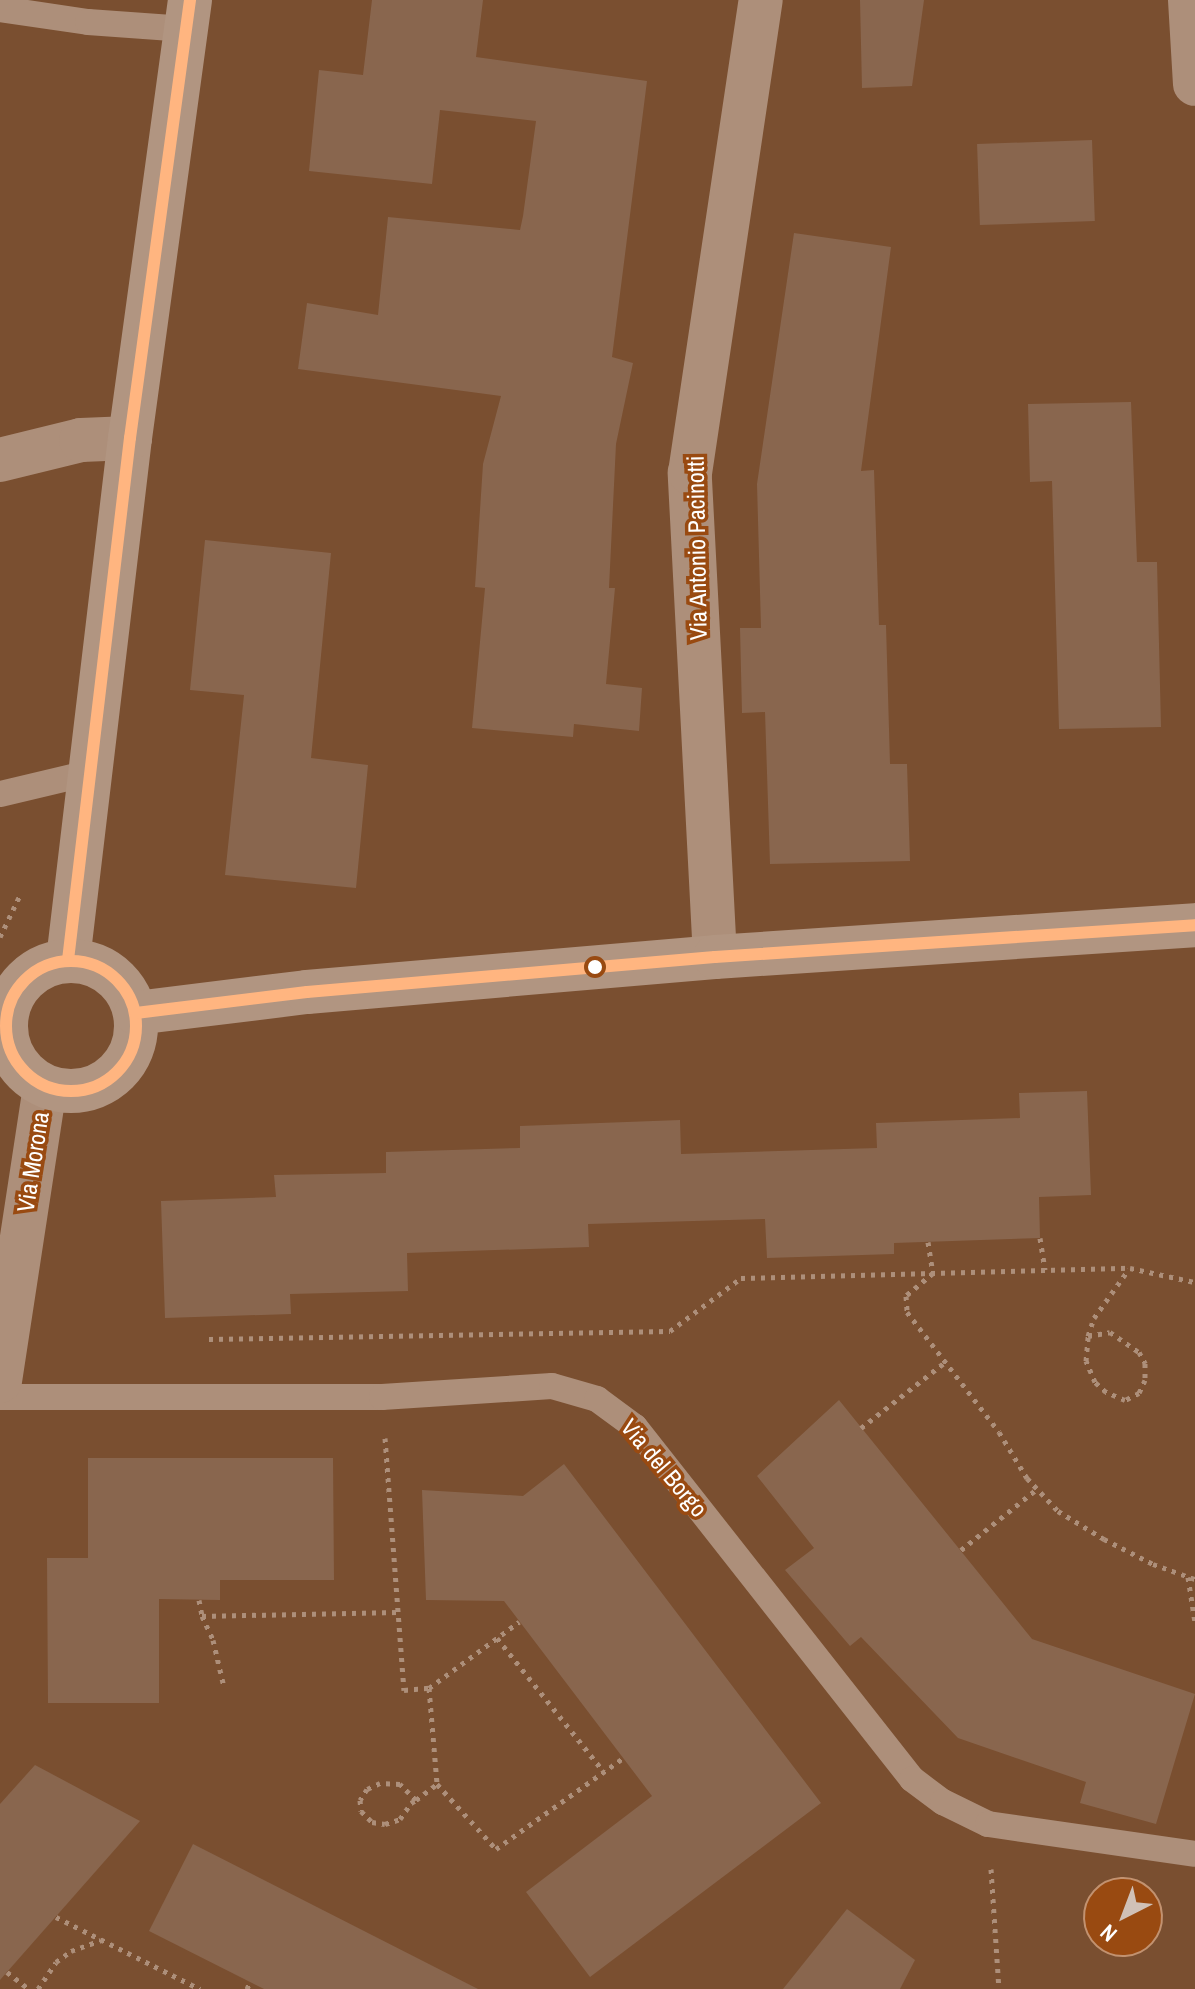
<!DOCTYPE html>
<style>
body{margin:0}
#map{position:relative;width:1195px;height:1989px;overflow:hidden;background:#7a4f30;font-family:"Archivo Narrow",sans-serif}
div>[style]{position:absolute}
.building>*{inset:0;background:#89664e;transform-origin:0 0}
.path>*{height:5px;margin-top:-2.5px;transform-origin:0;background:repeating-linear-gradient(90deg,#ad8f7a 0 4px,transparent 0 10px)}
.service>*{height:26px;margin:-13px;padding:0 13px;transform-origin:13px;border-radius:13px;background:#ad8f7a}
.minor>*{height:44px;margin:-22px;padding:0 22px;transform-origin:22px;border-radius:22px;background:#ad8f7a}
.secondary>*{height:44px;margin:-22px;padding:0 22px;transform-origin:22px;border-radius:22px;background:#b19581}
.secondary>.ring{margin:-22px;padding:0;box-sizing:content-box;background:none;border:44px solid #b19581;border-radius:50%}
.bus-1>*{height:12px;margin:-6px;padding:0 6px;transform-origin:6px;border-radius:6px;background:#ffb580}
.bus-1>.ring{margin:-6px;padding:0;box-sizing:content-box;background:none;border:12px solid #ffb580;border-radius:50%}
.dots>*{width:22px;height:22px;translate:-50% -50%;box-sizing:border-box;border:4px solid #994a11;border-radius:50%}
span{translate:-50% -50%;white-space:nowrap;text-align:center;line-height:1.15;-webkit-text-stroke:7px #994a11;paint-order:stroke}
.street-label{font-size:24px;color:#fff}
.north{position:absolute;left:1083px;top:1877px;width:80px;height:80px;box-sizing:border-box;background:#994a11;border:2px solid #c29270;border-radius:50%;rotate:222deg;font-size:22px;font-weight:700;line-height:32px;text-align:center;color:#fff}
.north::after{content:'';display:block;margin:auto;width:28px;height:36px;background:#d0c1b7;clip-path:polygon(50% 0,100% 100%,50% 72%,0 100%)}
</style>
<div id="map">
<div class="building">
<div style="clip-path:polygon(372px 0,483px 0,476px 57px,647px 81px,612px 357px,633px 363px,616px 444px,609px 588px,615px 588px,606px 684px,642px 688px,639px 731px,574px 724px,573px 737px,472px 728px,485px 588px,475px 587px,483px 464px,501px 396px,298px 369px,307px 303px,378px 315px,388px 217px,520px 230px,523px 216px,536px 121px,440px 110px,432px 184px,309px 171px,319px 70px,363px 75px)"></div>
<div style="clip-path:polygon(860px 0,924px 0,912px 86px,862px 88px)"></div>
<div style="left:1092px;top:140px;width:81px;height:115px;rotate:88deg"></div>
<div style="clip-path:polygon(794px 233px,891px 247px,861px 471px,874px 470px,879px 625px,886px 625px,890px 764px,907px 764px,910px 861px,770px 864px,765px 712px,742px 713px,740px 628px,761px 628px,757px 484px)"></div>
<div style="clip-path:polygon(1131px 402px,1137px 562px,1157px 562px,1161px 727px,1059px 729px,1052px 481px,1030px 482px,1028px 404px)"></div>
<div style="clip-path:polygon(205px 540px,331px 553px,311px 758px,368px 765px,356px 888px,225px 875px,244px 695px,190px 690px)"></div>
<div style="clip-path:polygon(1087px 1091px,1091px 1195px,1039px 1197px,1040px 1238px,894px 1243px,894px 1254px,767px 1258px,765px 1219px,588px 1224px,589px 1247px,407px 1253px,408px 1291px,290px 1294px,291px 1314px,165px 1318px,161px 1201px,276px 1197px,274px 1175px,386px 1173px,386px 1152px,520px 1148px,520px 1126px,680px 1120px,681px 1154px,877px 1148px,876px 1123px,1020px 1118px,1019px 1093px)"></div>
<div style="clip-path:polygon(839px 1400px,1032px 1639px,1195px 1694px,1156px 1824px,1080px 1803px,1086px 1782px,958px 1738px,861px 1637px,850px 1646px,785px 1570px,814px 1548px,757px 1476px)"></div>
<div style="clip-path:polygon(88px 1458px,333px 1458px,334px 1580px,220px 1580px,220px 1600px,159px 1599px,159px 1703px,48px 1703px,47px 1558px,88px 1558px)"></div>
<div style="clip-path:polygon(564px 1464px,821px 1803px,590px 1977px,526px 1892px,652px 1796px,504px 1601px,426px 1600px,422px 1490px,523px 1496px)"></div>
<div style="clip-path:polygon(35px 1765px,140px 1821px,0 1980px,0 1804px)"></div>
<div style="clip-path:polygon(193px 1844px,478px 1989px,264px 1989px,149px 1931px)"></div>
<div style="clip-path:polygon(847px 1909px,915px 1960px,900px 1989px,783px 1989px)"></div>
</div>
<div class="path">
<div style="left:0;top:937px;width:47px;rotate:-64.5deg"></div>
<div style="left:1040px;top:1238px;width:32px;rotate:81deg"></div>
<div style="left:928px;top:1242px;width:30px;rotate:81deg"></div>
<div style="left:933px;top:1273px;width:35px;rotate:140deg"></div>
<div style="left:906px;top:1296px;width:16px;rotate:86deg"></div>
<div style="left:907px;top:1312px;width:151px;rotate:52.5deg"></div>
<div style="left:999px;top:1432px;width:54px;rotate:58.7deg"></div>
<div style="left:1027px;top:1478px;width:45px;rotate:46.8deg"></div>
<div style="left:1058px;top:1511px;width:54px;rotate:31.3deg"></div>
<div style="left:1104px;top:1539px;width:55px;rotate:27deg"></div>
<div style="left:1153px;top:1564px;width:45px;rotate:19.7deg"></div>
<div style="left:1088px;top:1336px;width:22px;rotate:-10deg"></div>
<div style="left:1110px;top:1332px;width:35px;rotate:35deg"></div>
<div style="left:1139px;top:1352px;width:13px;rotate:61deg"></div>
<div style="left:1145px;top:1363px;width:17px;rotate:90deg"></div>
<div style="left:1145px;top:1380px;width:14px;rotate:115deg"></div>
<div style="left:1139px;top:1393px;width:16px;rotate:153deg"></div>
<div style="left:1125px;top:1400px;width:21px;rotate:-157deg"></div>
<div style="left:1106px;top:1392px;width:15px;rotate:-138deg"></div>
<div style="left:1095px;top:1382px;width:23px;rotate:-113deg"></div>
<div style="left:1086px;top:1361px;width:25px;rotate:-85deg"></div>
<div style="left:1088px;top:1336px;width:19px;rotate:-72deg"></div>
<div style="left:1094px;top:1318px;width:60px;rotate:-54.5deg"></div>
<div style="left:209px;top:1339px;width:461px;rotate:-1deg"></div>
<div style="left:670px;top:1331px;width:89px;rotate:-36.7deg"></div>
<div style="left:741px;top:1278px;width:389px;rotate:-1.5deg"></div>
<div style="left:1130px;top:1268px;width:66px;rotate:12.2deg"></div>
<div style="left:861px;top:1428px;width:105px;rotate:-38.1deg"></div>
<div style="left:385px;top:1438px;width:253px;rotate:85.7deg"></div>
<div style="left:404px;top:1690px;width:25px;rotate:-5deg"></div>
<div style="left:429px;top:1688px;width:112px;rotate:-36.3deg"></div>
<div style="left:961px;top:1550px;width:97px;rotate:-38.8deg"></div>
<div style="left:1188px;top:1577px;width:46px;rotate:81.2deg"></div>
<div style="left:199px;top:1600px;width:16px;rotate:79deg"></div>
<div style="left:202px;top:1616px;width:196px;rotate:-1.2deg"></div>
<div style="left:202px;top:1616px;width:26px;rotate:65deg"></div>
<div style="left:213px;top:1640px;width:48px;rotate:76.8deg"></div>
<div style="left:497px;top:1638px;width:171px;rotate:51.4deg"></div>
<div style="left:429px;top:1688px;width:96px;rotate:85.2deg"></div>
<div style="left:437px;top:1784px;width:88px;rotate:47.8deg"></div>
<div style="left:496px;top:1849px;width:156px;rotate:-35.6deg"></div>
<div style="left:416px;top:1800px;width:23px;rotate:-135deg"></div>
<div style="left:400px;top:1784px;width:20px;rotate:-177deg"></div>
<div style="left:380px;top:1783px;width:14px;rotate:155deg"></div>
<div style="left:367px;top:1789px;width:13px;rotate:122deg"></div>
<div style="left:360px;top:1800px;width:11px;rotate:85deg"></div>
<div style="left:361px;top:1811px;width:16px;rotate:45deg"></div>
<div style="left:372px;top:1822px;width:13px;rotate:9deg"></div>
<div style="left:385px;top:1824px;width:16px;rotate:-18deg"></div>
<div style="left:400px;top:1819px;width:19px;rotate:-55deg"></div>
<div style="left:411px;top:1803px;width:6px;rotate:-31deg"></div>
<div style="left:416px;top:1800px;width:26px;rotate:-37deg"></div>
<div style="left:991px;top:1869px;width:120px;rotate:86.2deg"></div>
<div style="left:56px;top:1917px;width:161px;rotate:26.6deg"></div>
<div style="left:7px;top:1972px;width:28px;rotate:38deg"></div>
<div style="left:38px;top:1989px;width:32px;rotate:-56deg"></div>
<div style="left:56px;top:1962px;width:19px;rotate:-36deg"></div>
<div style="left:71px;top:1951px;width:32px;rotate:-20deg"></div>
<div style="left:247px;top:1989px;width:8px;rotate:-67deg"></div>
</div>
<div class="service">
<div style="left:0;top:9px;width:89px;rotate:8.4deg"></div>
<div style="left:88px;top:22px;width:98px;rotate:4.1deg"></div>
<div style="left:0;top:794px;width:96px;rotate:-13.3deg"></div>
<div style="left:0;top:1397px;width:382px"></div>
<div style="left:382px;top:1397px;width:170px;rotate:-3.7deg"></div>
<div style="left:552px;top:1386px;width:47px;rotate:16.1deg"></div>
<div style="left:597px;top:1399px;width:47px;rotate:36.4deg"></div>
<div style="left:635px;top:1427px;width:448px;rotate:51.8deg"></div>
<div style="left:912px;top:1779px;width:39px;rotate:37deg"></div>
<div style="left:943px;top:1802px;width:50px;rotate:26.1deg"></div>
<div style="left:988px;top:1824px;width:209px;rotate:8.2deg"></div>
</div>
<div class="minor">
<div style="left:1190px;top:0;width:84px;rotate:86.6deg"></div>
<div style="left:0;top:460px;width:83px;rotate:-13.9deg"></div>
<div style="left:81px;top:440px;width:49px;rotate:-2.3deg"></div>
<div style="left:715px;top:957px;width:485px;rotate:-93deg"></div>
<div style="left:690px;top:473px;width:478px;rotate:-81.5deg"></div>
<div style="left:0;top:1035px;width:6px;rotate:-18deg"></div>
<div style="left:0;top:1381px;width:298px;rotate:-81.3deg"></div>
</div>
<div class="secondary">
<div style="left:68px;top:960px;width:526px;rotate:-83.23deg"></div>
<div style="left:130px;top:438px;width:442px;rotate:-82.2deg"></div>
<div class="ring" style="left:6px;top:961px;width:86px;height:86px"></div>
<div style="left:136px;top:1013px;width:172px;rotate:-7deg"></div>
<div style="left:307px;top:992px;width:409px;rotate:-4.9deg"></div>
<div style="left:715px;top:957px;width:481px;rotate:-3.8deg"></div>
</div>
<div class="bus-1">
<div style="left:68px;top:960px;width:526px;rotate:-83.23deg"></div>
<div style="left:130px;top:438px;width:442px;rotate:-82.2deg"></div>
<div class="ring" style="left:6px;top:961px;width:118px;height:118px"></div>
<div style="left:136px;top:1013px;width:172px;rotate:-7deg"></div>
<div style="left:307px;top:992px;width:409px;rotate:-4.9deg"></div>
<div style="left:715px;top:957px;width:481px;rotate:-3.8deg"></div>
</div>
<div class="dots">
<div style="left:595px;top:967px;background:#fff"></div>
</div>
<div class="street-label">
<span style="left:697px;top:548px;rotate:-91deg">Via Antonio Pacinotti</span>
<span style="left:33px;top:1162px;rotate:-81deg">Via Morona</span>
<span style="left:664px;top:1468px;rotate:50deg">Via del Borgo</span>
</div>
<div class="north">N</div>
</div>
